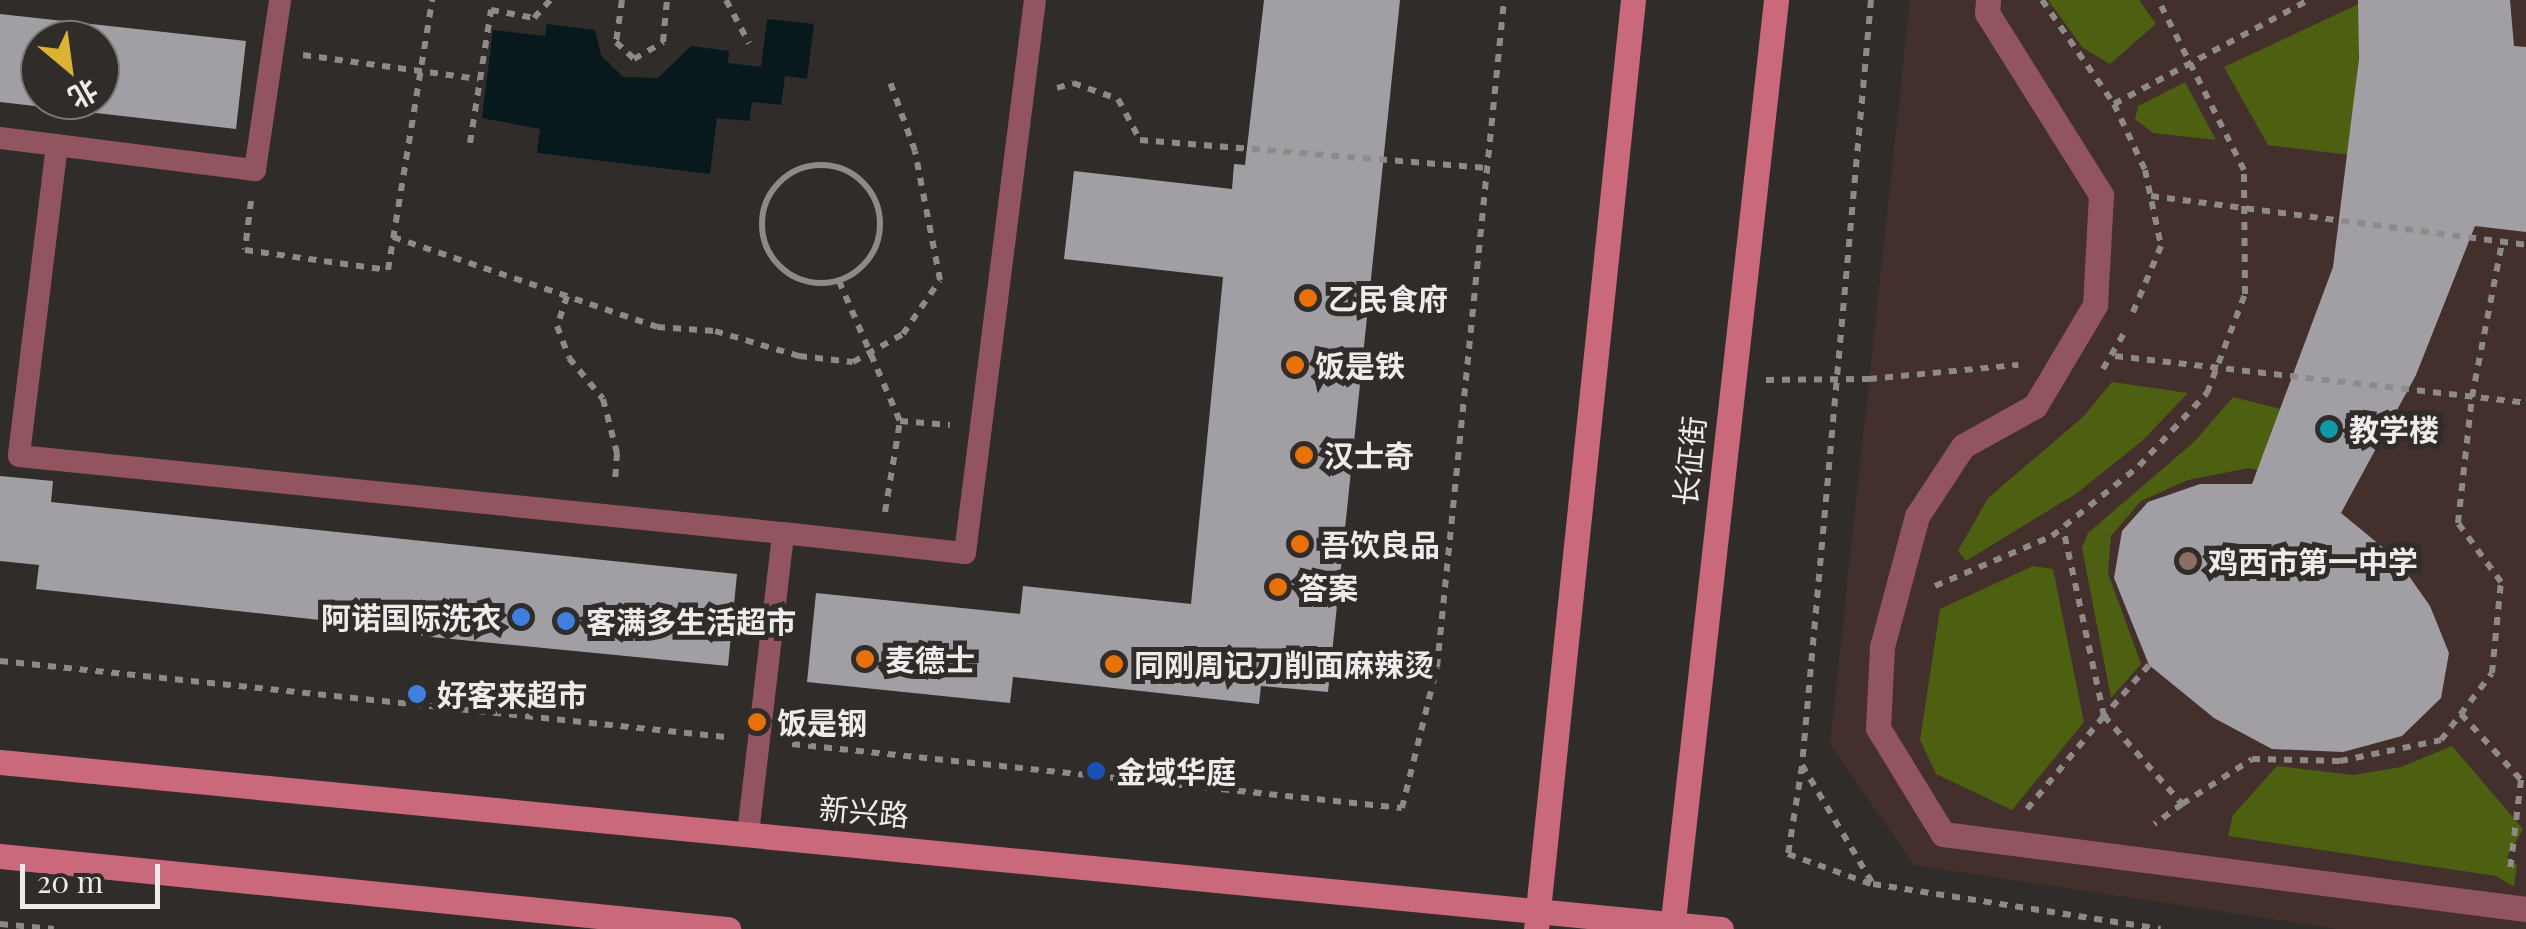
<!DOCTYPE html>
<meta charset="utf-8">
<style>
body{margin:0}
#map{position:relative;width:2526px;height:929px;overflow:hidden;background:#302c29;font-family:"Playfair Display","Noto Sans SC",serif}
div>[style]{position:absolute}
.education>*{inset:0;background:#432f2c}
.green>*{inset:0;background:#4d5f10}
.water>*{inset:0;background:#08191d}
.building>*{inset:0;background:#a19fa4}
.path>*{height:6px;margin-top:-3px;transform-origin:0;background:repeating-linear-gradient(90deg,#8e8a88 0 8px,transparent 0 16px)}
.path>.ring{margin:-3px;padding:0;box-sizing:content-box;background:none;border:6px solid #8e8a88;border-radius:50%}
.service>*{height:22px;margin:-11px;padding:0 11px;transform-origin:11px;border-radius:11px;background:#925560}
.minor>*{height:25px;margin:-12.5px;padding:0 12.5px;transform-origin:12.5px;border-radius:12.5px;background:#925560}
.secondary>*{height:25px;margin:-12.5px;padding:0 12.5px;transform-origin:12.5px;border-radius:12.5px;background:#ca697c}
.dots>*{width:28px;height:28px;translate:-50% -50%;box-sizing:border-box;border:5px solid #302c29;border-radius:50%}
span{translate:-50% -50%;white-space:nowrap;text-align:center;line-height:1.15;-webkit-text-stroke:10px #302c29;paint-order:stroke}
.poi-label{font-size:30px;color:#eeebea;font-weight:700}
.left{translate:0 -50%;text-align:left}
.right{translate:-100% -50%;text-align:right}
.street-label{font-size:30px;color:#eeebea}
.north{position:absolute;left:20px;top:20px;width:100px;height:100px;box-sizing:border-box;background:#302c29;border:2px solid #7c7876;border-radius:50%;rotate:151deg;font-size:28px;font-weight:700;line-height:40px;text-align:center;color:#eeebea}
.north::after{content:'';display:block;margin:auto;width:35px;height:45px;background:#dbb233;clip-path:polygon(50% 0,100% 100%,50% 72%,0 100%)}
.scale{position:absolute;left:20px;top:864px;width:140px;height:45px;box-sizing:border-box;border:5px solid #eeebea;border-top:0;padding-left:12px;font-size:30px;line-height:35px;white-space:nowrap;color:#eeebea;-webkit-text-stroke:8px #302c29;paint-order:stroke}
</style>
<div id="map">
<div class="education">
<div style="clip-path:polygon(1910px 0,2526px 0,2526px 929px,2337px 929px,1914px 865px,1830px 744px)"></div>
</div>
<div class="green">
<div style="clip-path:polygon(2048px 0,2139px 0,2156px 24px,2110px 64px,2083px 48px)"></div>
<div style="clip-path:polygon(2363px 2px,2350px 155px,2268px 145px,2224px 67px)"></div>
<div style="clip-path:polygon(2185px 82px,2216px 140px,2153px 133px,2135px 119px,2138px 106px)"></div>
<div style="clip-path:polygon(2112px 382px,2188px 393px,2142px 441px,2077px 493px,1966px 561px,1958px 551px,1988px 498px,2083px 417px)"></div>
<div style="clip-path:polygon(2233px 397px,2289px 411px,2265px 472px,2249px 468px,2188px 480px,2141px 501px,2111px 536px,2108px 573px,2141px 664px,2111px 698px,2082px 548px,2088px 533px,2195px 441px)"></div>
<div style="clip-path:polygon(2033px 566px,2053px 569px,2084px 722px,2012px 810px,1936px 774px,1920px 740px,1940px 609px)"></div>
<div style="clip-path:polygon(2452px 746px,2523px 829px,2507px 857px,2517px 865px,2514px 887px,2496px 876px,2228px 836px,2233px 815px,2277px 766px,2353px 775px,2401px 767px)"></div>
</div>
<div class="water">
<div style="clip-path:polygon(767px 19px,814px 24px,807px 79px,785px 76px,781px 105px,752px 102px,749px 121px,717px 118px,710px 174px,537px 153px,540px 129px,482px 118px,493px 30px,545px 36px,547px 24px,595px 30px,601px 55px,623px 77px,658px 78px,691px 46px,729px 51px,728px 63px,761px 67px)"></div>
</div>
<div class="building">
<div style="clip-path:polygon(1264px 0,1400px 0,1328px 692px,1261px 686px,1259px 704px,1013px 677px,1010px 703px,807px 682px,816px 593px,1020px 614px,1023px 586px,1191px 604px,1223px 277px,1064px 259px,1074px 171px,1232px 189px,1234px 164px,1245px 165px)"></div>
<div style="clip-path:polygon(2358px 0,2510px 0,2514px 46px,2526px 47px,2526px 232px,2475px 226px,2416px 375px,2341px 513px,2397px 559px,2430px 606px,2449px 653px,2441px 698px,2402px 736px,2343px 752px,2272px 749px,2214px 718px,2149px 665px,2114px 578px,2122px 531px,2148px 502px,2200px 484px,2252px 484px,2333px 267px,2359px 58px)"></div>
<div style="clip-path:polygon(evenodd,0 14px,246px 41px,236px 129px,0 102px,0 14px,40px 40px,100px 40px,100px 100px,40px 100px,40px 40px)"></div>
<div style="clip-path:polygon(0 476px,53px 481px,51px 502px,737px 574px,728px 666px,329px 627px,329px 621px,36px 589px,39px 565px,0 561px)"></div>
</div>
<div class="path">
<div style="left:622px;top:0;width:42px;rotate:98.1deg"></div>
<div style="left:616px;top:42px;width:25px;rotate:43deg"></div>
<div style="left:634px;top:59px;width:34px;rotate:-30deg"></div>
<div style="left:663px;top:42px;width:42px;rotate:-84.6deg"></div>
<div style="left:726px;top:0;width:49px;rotate:61.9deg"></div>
<div style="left:1871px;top:0;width:768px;rotate:95.15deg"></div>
<div style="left:1802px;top:765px;width:139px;rotate:59.2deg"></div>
<div style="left:1873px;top:884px;width:291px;rotate:8.9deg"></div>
<div style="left:2042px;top:0;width:126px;rotate:55.3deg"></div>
<div style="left:2114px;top:104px;width:73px;rotate:64.8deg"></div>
<div style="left:2145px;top:170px;width:78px;rotate:78.1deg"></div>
<div style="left:2161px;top:246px;width:72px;rotate:113deg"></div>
<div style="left:303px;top:55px;width:177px;rotate:7.8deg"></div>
<div style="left:1057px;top:88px;width:17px;rotate:-17deg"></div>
<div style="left:1073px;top:83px;width:48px;rotate:19.6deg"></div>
<div style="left:1118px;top:99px;width:47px;rotate:61.8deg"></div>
<div style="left:1140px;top:140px;width:348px;rotate:4.6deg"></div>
<div style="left:2114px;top:104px;width:221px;rotate:-28.1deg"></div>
<div style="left:470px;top:143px;width:135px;rotate:-81deg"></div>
<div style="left:491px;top:10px;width:44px;rotate:10.5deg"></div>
<div style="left:534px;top:18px;width:24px;rotate:-48deg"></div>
<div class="ring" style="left:762px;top:165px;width:112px;height:112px"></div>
<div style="left:2151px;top:196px;width:378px;rotate:7.4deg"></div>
<div style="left:251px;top:201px;width:49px;rotate:97deg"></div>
<div style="left:245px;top:250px;width:144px;rotate:8deg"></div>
<div style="left:388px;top:270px;width:274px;rotate:-80.7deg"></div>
<div style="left:393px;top:237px;width:279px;rotate:18.8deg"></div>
<div style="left:657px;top:327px;width:58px;rotate:3.9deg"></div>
<div style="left:715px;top:331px;width:88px;rotate:16.6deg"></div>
<div style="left:799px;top:356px;width:54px;rotate:6.3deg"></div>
<div style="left:853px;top:362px;width:57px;rotate:-29.2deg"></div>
<div style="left:903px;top:334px;width:65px;rotate:-55.6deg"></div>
<div style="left:940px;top:280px;width:131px;rotate:-101deg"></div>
<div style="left:915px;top:151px;width:73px;rotate:-109.9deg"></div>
<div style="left:839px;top:281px;width:153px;rotate:66.5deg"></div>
<div style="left:567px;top:296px;width:32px;rotate:108deg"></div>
<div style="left:557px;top:326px;width:34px;rotate:69deg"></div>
<div style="left:569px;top:358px;width:53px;rotate:50.3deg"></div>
<div style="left:603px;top:399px;width:56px;rotate:75.5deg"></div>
<div style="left:617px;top:453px;width:32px;rotate:94deg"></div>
<div style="left:2115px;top:356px;width:414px;rotate:6.5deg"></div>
<div style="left:2103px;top:369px;width:42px;rotate:-59.7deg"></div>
<div style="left:1766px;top:380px;width:103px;rotate:-0.6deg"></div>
<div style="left:1869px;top:379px;width:150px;rotate:-5.4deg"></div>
<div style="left:885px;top:512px;width:92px;rotate:-80.6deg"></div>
<div style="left:900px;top:421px;width:50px;rotate:4.6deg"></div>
<div style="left:1935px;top:586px;width:127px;rotate:-23.1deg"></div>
<div style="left:2052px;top:536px;width:112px;rotate:-38.8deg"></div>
<div style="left:2139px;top:466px;width:100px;rotate:-47deg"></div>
<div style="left:2207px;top:393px;width:106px;rotate:-69deg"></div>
<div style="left:2245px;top:294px;width:124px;rotate:-90.5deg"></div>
<div style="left:2244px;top:170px;width:191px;rotate:-116.8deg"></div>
<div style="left:0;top:661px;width:729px;rotate:5.98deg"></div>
<div style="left:2149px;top:665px;width:68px;rotate:131.4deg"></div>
<div style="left:2104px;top:716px;width:118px;rotate:48.4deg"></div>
<div style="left:2182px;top:804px;width:34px;rotate:144deg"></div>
<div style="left:2461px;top:714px;width:89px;rotate:47.7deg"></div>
<div style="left:2521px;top:780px;width:92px;rotate:96.9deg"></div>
<div style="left:792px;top:744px;width:613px;rotate:5.99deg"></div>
<div style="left:1402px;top:808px;width:145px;rotate:-76.1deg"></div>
<div style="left:1437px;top:667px;width:670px;rotate:-84.26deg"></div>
<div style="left:1802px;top:766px;width:89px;rotate:99deg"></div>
<div style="left:1788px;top:854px;width:88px;rotate:19.9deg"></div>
<div style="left:2182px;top:804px;width:83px;rotate:-32.7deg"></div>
<div style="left:2252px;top:759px;width:88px;rotate:1.3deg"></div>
<div style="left:2340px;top:761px;width:103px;rotate:-11.7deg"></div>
<div style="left:2441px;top:740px;width:84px;rotate:-52.7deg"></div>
<div style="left:2492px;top:673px;width:91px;rotate:-84.4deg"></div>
<div style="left:2501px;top:582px;width:73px;rotate:-126.1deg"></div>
<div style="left:2458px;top:523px;width:127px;rotate:-83.7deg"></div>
<div style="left:2472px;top:397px;width:158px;rotate:-79deg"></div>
<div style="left:2027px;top:809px;width:121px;rotate:-50.4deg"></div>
<div style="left:2104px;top:716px;width:192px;rotate:-102.3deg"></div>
<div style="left:0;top:924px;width:54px;rotate:5.3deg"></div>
</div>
<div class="service">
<div style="left:0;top:138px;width:257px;rotate:7.2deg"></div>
<div style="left:255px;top:170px;width:172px;rotate:-81.6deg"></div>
<div style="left:57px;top:145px;width:313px;rotate:97deg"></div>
<div style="left:19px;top:456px;width:768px;rotate:5.76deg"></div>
<div style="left:748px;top:833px;width:302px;rotate:-83.3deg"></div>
<div style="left:783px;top:533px;width:183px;rotate:6.3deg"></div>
<div style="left:965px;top:553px;width:557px;rotate:-82.79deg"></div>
</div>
<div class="minor">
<div style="left:1988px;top:0;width:13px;rotate:94deg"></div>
<div style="left:1987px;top:13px;width:215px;rotate:57.9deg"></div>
<div style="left:2101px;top:195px;width:110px;rotate:93.1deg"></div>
<div style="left:2095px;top:305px;width:117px;rotate:120.7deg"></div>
<div style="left:2035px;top:406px;width:82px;rotate:150.9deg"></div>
<div style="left:1963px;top:446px;width:84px;rotate:123.3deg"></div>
<div style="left:1917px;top:516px;width:136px;rotate:105deg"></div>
<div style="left:1882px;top:647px;width:81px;rotate:92.8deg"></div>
<div style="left:1878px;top:728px;width:124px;rotate:58.5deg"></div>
<div style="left:1943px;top:834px;width:588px;rotate:7.33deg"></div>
</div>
<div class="secondary">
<div style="left:0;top:762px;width:1729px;rotate:5.54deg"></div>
<div style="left:0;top:856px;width:732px;rotate:5.73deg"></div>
<div style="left:1536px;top:929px;width:934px;rotate:-84.04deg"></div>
<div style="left:1672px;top:929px;width:935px;rotate:-83.61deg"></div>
</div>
<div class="dots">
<div style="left:1308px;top:298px;background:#e8710a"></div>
<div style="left:1295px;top:365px;background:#e8710a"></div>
<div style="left:2329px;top:429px;background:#0f9aa8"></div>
<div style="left:1304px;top:455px;background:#e8710a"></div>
<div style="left:1300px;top:544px;background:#e8710a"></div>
<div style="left:2188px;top:561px;background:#8d6e63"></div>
<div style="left:1278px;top:587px;background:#e8710a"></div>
<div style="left:521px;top:617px;background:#3f7fe0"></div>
<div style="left:566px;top:621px;background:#3f7fe0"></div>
<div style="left:865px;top:659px;background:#e8710a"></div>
<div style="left:1114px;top:664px;background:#e8710a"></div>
<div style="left:417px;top:694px;background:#3f7fe0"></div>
<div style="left:757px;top:722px;background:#e8710a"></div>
<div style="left:1096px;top:771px;background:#1a4fb4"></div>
</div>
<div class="poi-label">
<span class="left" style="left:1328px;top:298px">乙民食府</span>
<span class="left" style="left:1315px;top:365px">饭是铁</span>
<span class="left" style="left:2349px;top:429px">教学楼</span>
<span class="left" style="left:1324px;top:455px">汉士奇</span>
<span class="left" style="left:1320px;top:544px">吾饮良品</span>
<span class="left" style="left:2208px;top:561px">鸡西市第一中学</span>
<span class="left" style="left:1298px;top:587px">答案</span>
<span class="right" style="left:501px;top:617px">阿诺国际洗衣</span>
<span class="left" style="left:586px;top:621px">客满多生活超市</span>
<span class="left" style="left:885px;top:659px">麦德士</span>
<span class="left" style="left:1134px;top:664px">同刚周记刀削面麻辣烫</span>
<span class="left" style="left:437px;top:694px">好客来超市</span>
<span class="left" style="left:777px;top:722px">饭是钢</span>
<span class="left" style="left:1116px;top:771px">金域华庭</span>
</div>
<div class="street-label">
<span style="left:1689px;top:461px;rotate:-84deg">长征街</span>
<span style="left:864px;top:811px;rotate:5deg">新兴路</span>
</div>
<div class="north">北</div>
<div class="scale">20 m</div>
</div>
